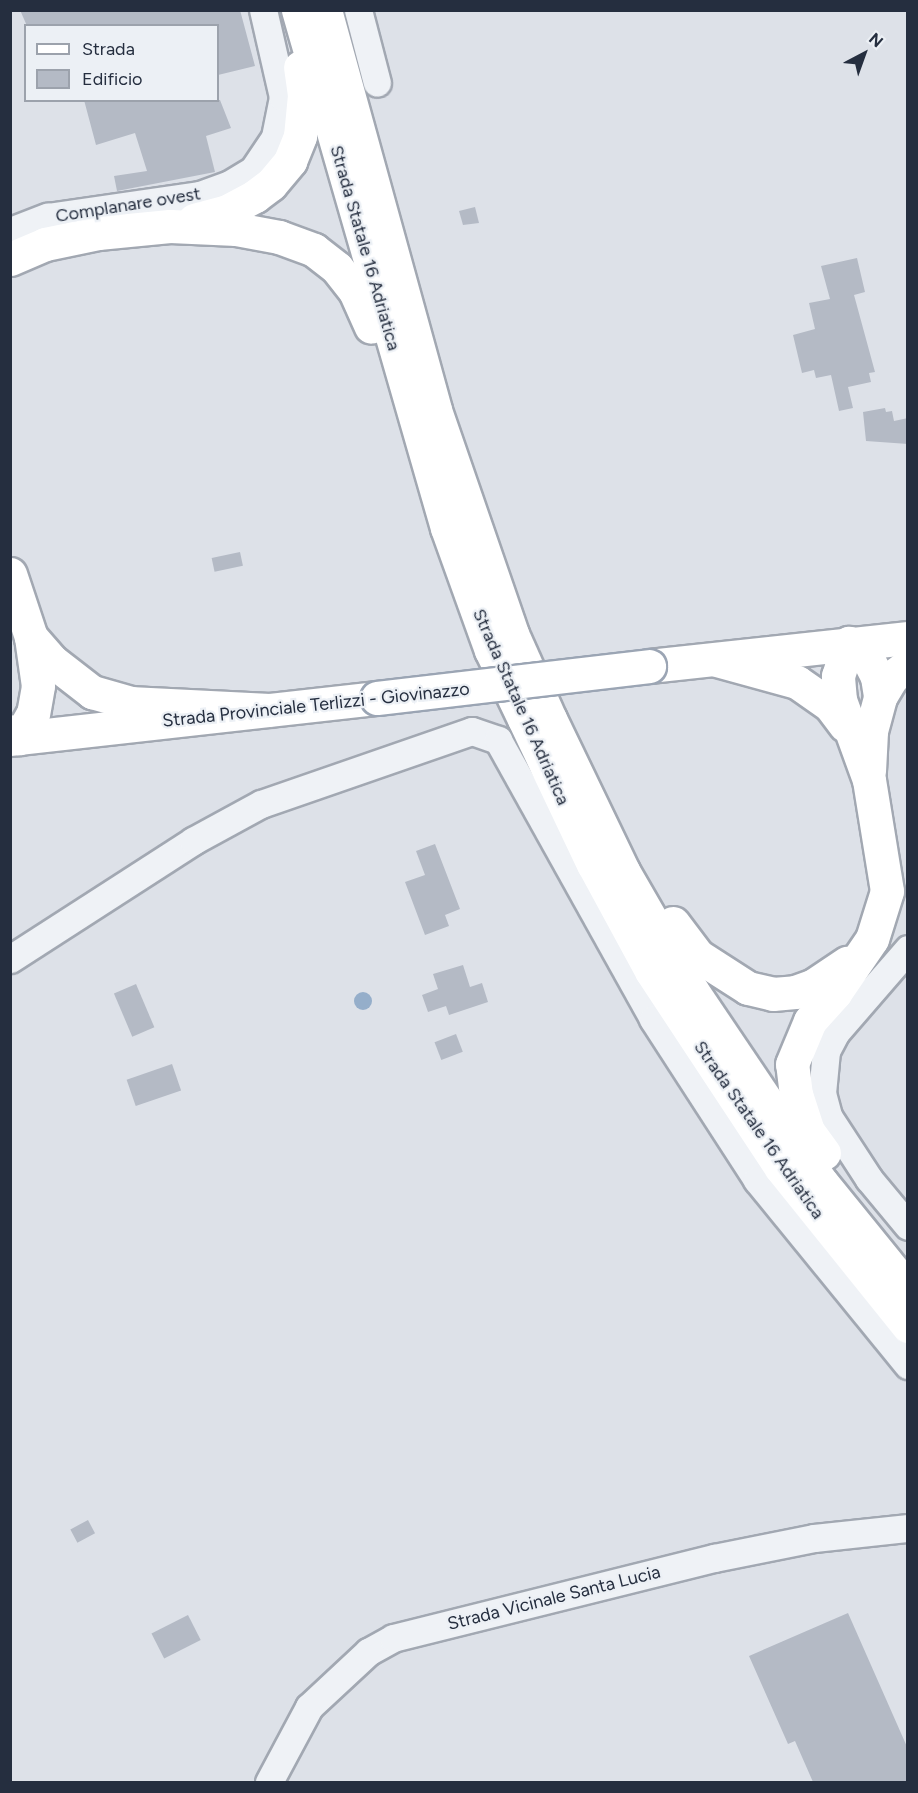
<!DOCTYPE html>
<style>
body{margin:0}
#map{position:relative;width:918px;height:1793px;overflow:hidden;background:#dde1e8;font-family:Figtree,sans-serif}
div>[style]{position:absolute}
.water>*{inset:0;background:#95aeca}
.round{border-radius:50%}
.building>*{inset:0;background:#b4bac5;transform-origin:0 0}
.roads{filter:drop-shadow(2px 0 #a2a8b2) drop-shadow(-2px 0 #a2a8b2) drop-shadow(0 2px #a2a8b2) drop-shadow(0 -2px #a2a8b2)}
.minor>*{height:27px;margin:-13.5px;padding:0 13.5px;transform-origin:13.5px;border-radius:13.5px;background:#eff2f6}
.major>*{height:33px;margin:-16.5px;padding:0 16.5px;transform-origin:16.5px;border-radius:16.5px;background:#fff}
.highway>*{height:33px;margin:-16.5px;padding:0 16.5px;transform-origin:16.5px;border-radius:16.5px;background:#fff}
.bridges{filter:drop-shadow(2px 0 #9ba5b4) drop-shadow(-2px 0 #9ba5b4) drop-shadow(0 2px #9ba5b4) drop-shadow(0 -2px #9ba5b4)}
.major-bridge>*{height:33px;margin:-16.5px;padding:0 16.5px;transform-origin:16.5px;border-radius:16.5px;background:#fff}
span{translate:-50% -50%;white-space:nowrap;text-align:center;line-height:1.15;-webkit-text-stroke:4.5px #ecf0f5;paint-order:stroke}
.street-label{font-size:18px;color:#252e3f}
.frame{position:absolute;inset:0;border:12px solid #252e3f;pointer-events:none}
.legend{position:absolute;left:24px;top:24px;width:195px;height:78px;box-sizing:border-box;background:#ecf0f5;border:2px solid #9ca2ac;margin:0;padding:8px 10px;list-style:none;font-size:18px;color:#252e3f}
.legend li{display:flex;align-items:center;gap:12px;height:30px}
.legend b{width:30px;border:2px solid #9ca2ac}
.north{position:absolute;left:834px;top:24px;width:60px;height:60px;-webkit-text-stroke:4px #ecf0f5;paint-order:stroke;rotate:41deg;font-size:16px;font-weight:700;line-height:24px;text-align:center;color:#252e3f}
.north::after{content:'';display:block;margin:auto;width:21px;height:27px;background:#252e3f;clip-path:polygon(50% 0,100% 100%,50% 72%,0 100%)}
</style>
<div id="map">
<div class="water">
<div class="round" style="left:354px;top:992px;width:18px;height:18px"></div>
</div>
<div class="building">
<div style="clip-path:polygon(20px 10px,240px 10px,255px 66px,218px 75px,218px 26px,27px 26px)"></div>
<div style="clip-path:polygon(84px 100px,220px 100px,231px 128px,206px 136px,215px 172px,117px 191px,114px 176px,147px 171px,135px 133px,96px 145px)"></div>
<div style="clip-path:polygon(475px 207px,479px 223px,463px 225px,459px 211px)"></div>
<div style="clip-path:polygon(857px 258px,865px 292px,854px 295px,875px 372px,869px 373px,871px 382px,848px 387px,853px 408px,839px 411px,831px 375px,816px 378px,814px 370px,802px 373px,793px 335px,815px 329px,809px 303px,830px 299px,821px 266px)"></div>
<div style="clip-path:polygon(885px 408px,886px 412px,892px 411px,894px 421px,908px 418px,908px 444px,866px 441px,863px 412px)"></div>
<div style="left:240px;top:552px;width:14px;height:29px;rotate:78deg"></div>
<div style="clip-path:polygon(435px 844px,460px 909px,445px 915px,449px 926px,425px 935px,405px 882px,425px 875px,416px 851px)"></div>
<div style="clip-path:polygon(463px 965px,470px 987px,482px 983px,488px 1002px,449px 1015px,446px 1006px,428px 1012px,422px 995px,438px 989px,433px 974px)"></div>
<div style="left:136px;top:984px;width:47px;height:24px;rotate:67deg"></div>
<div style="left:456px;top:1034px;width:19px;height:23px;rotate:69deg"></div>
<div style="left:172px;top:1064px;width:28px;height:48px;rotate:71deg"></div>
<div style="left:88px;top:1520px;width:15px;height:20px;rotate:62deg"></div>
<div style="clip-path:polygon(848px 1613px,908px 1749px,908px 1782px,813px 1782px,795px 1741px,788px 1744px,749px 1656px)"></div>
<div style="left:188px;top:1615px;width:28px;height:41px;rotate:63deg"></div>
</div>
<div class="roads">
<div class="minor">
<div style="left:358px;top:10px;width:75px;rotate:75.4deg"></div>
<div style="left:10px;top:231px;width:40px;rotate:-21deg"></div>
<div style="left:47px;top:217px;width:155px;rotate:-8.2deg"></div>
<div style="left:200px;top:195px;width:30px;rotate:-20deg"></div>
<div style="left:228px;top:185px;width:29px;rotate:-31deg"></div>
<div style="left:253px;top:170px;width:40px;rotate:-56deg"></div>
<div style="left:275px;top:137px;width:41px;rotate:-78.7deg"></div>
<div style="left:283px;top:97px;width:89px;rotate:-102.9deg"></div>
<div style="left:908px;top:949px;width:110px;rotate:130.9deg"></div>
<div style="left:836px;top:1032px;width:21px;rotate:118deg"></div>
<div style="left:826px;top:1051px;width:42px;rotate:95.4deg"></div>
<div style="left:822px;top:1093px;width:24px;rotate:75deg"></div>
<div style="left:828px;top:1116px;width:75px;rotate:56.9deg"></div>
<div style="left:869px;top:1179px;width:61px;rotate:50.3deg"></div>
<div style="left:10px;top:959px;width:218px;rotate:-32.8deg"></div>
<div style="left:193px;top:841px;width:77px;rotate:-28.6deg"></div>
<div style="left:261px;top:804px;width:223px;rotate:-19.1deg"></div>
<div style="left:472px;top:731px;width:28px;rotate:19deg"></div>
<div style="left:498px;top:740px;width:319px;rotate:60.9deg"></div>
<div style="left:653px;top:1019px;width:192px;rotate:57.1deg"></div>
<div style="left:757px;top:1180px;width:239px;rotate:50.8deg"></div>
<div style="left:269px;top:1782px;width:85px;rotate:-61.9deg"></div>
<div style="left:309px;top:1707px;width:81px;rotate:-43deg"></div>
<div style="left:368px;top:1652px;width:29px;rotate:-29deg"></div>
<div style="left:393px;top:1638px;width:331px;rotate:-14deg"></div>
<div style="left:714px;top:1558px;width:102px;rotate:-11.3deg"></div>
<div style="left:814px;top:1538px;width:95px;rotate:-6.1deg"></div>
</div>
<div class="major">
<div style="left:649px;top:666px;width:261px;rotate:-6.2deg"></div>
<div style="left:10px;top:739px;width:369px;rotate:-6.4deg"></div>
</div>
<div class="highway">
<div style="left:298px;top:10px;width:539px;rotate:73.95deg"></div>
<div style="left:447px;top:528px;width:130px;rotate:70.2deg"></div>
<div style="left:491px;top:650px;width:76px;rotate:64.4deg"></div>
<div style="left:524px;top:719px;width:161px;rotate:64.6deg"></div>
<div style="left:593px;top:864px;width:122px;rotate:61.5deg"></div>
<div style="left:651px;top:971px;width:236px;rotate:56.6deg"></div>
<div style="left:781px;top:1168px;width:203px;rotate:51.2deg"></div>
<div style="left:325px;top:10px;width:415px;rotate:74.6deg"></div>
<div style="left:435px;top:410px;width:237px;rotate:71deg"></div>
<div style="left:512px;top:634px;width:93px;rotate:65.9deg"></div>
<div style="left:550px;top:719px;width:169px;rotate:64.3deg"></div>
<div style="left:623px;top:871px;width:140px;rotate:60deg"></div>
<div style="left:693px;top:992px;width:230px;rotate:56deg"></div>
<div style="left:822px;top:1183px;width:136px;rotate:50.9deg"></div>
<div style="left:194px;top:220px;width:34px;rotate:-15deg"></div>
<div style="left:227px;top:211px;width:32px;rotate:-28deg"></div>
<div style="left:255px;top:196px;width:20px;rotate:-37deg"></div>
<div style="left:271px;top:184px;width:30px;rotate:-50deg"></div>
<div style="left:290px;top:161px;width:27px;rotate:-68deg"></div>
<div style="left:300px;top:136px;width:41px;rotate:-84.4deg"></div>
<div style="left:304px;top:95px;width:28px;rotate:-98deg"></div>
<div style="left:10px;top:259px;width:38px;rotate:-23deg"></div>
<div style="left:45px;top:244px;width:54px;rotate:-11.7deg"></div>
<div style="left:98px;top:233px;width:72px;rotate:-5.6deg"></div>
<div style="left:170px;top:226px;width:66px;rotate:2.6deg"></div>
<div style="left:236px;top:229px;width:44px;rotate:10.5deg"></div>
<div style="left:279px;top:237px;width:37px;rotate:20deg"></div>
<div style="left:314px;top:250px;width:29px;rotate:38deg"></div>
<div style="left:337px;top:268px;width:29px;rotate:52deg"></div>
<div style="left:355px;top:291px;width:39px;rotate:66deg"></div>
<div style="left:10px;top:574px;width:66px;rotate:71.6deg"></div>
<div style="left:31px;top:637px;width:49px;rotate:81.9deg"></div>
<div style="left:38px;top:686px;width:27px;rotate:100deg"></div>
<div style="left:33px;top:713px;width:29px;rotate:119deg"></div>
<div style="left:19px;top:738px;width:11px;rotate:-142deg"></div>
<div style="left:31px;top:637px;width:32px;rotate:49deg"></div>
<div style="left:52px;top:661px;width:51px;rotate:37.8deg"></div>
<div style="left:92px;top:692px;width:41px;rotate:15.8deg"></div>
<div style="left:131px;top:703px;width:137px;rotate:2.9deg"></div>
<div style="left:717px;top:660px;width:83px;rotate:15.4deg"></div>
<div style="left:797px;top:682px;width:40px;rotate:34.9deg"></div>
<div style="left:830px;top:705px;width:25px;rotate:53deg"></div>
<div style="left:869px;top:771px;width:40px;rotate:-87.1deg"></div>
<div style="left:871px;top:731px;width:35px;rotate:-75deg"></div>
<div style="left:880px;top:697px;width:23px;rotate:-59deg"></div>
<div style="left:892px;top:677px;width:20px;rotate:-37deg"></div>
<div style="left:673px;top:923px;width:41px;rotate:52.9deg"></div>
<div style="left:698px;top:956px;width:59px;rotate:32.6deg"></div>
<div style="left:748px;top:988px;width:26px;rotate:13deg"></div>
<div style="left:773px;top:994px;width:22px;rotate:-5deg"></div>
<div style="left:795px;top:992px;width:20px;rotate:-20deg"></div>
<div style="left:814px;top:985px;width:40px;rotate:-34deg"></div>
<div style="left:824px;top:1153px;width:27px;rotate:-126deg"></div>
<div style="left:808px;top:1131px;width:38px;rotate:-108deg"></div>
<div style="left:796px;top:1095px;width:31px;rotate:-97deg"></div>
<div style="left:792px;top:1064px;width:47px;rotate:-67.3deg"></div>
<div style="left:810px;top:1021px;width:38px;rotate:-48deg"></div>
<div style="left:835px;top:993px;width:65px;rotate:-55.6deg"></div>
<div style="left:872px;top:939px;width:50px;rotate:-72.6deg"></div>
<div style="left:887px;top:891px;width:112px;rotate:-99.2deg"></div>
<div style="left:869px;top:780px;width:85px;rotate:-109.9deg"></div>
<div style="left:840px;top:700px;width:24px;rotate:-95deg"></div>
<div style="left:838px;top:676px;width:35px;rotate:-72deg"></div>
<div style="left:849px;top:643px;width:27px;rotate:42deg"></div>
<div style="left:869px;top:661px;width:18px;rotate:63deg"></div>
<div style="left:877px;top:677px;width:20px;rotate:81deg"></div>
</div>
</div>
<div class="bridges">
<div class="major-bridge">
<div style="left:377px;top:698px;width:274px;rotate:-6.7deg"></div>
</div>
</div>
<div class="street-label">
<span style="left:128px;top:205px;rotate:-9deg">Complanare ovest</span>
<span style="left:365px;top:248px;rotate:74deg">Strada Statale 16 Adriatica</span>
<span style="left:316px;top:705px;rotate:-6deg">Strada Provinciale Terlizzi - Giovinazzo</span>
<span style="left:521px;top:707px;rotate:66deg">Strada Statale 16 Adriatica</span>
<span style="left:759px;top:1130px;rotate:55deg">Strada Statale 16 Adriatica</span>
<span style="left:554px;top:1598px;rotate:-14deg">Strada Vicinale Santa Lucia</span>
</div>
<div class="frame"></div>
<ul class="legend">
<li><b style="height:8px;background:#fff"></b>Strada</li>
<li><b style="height:16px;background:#b4bac5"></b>Edificio</li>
</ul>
<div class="north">N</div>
</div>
